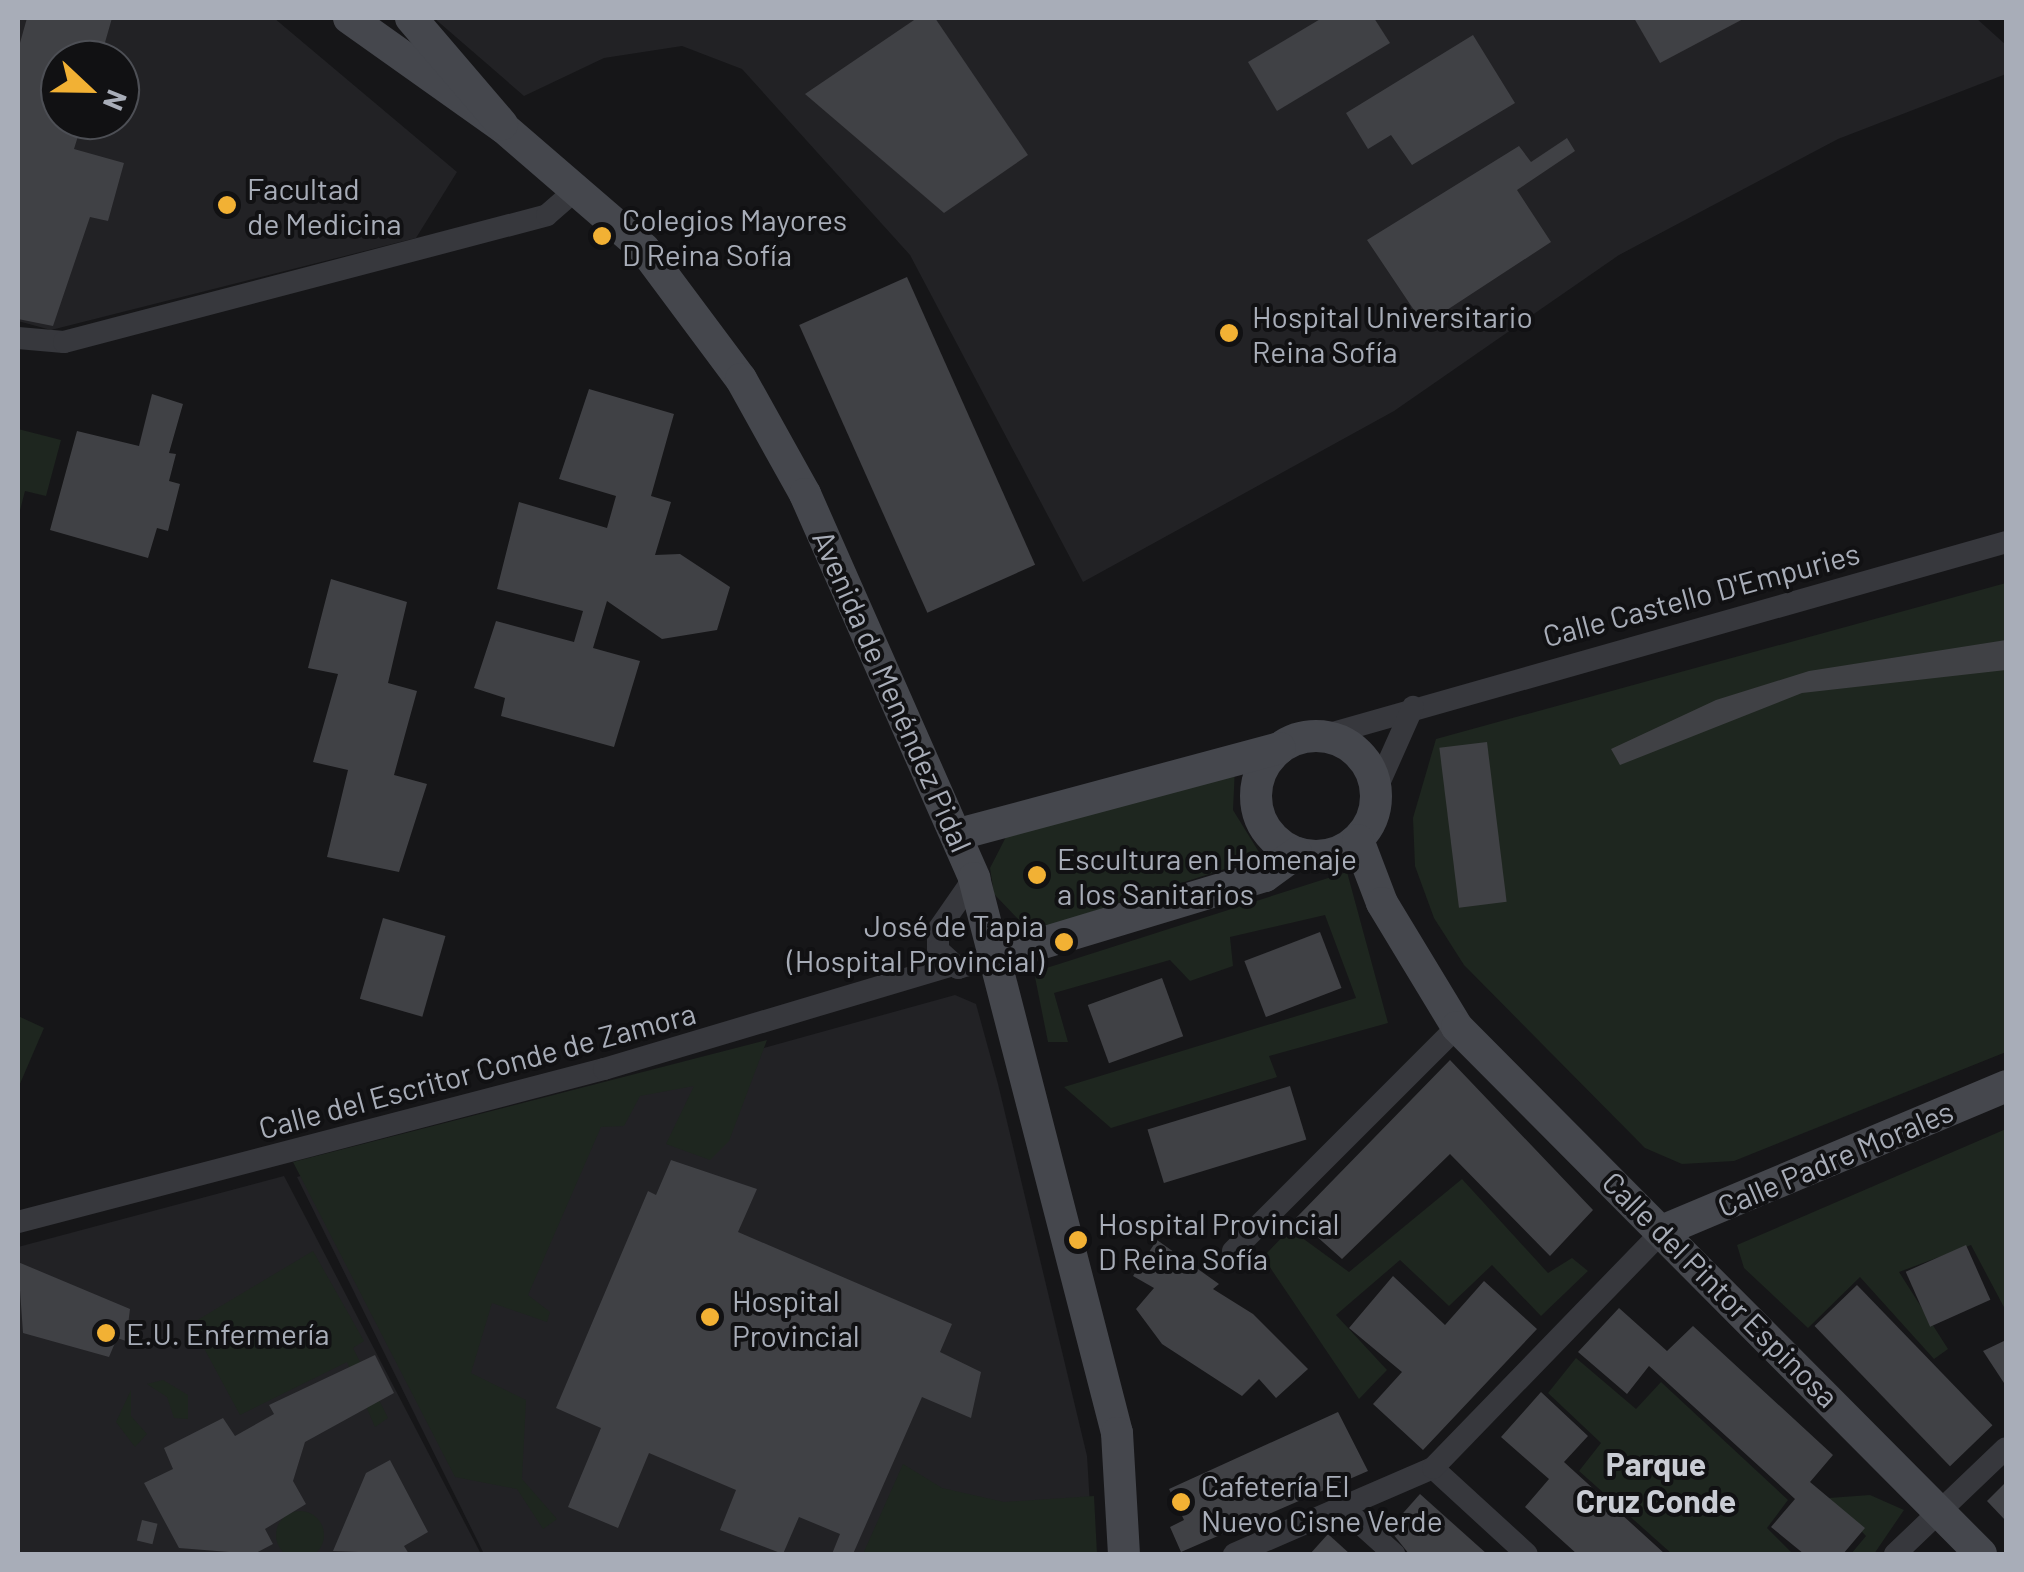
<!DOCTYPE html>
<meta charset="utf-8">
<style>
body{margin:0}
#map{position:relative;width:2024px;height:1572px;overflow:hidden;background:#161618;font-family:Barlow,sans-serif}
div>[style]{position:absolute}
.built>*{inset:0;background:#222225}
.green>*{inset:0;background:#1e261f}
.round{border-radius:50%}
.building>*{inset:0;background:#404145;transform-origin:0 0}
.street>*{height:22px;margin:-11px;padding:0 11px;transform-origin:11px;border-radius:11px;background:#37383d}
.secondary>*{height:32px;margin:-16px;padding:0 16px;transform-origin:16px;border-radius:16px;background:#45474d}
.secondary>.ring{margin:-16px;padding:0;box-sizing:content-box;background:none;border:32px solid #45474d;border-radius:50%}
.dots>*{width:28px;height:28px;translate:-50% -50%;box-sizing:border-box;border:5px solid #111113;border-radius:50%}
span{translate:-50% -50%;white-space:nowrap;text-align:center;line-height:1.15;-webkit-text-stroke:8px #111113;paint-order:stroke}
.poi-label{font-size:30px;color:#a8adb8}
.left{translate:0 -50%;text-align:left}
.right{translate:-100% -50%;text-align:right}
.street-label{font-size:30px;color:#a8adb8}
.neighbourhood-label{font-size:32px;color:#c9ccd4;font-weight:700}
.frame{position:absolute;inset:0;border:20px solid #a8adb8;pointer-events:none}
.north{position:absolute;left:40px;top:40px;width:100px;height:100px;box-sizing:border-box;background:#111113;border:2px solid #4d4f55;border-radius:50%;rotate:112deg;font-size:28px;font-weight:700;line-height:40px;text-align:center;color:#a8adb8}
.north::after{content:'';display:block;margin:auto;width:35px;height:45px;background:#f2b134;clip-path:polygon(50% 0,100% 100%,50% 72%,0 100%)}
</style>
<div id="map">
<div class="built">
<div style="clip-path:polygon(evenodd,18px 18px,274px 18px,457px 172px,416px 238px,51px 330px,18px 321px,18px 18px,60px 60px,120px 60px,120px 120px,60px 120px,60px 60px)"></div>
<div style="clip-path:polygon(434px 18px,1976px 18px,2006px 45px,2006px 74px,1838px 139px,1619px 255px,1394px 411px,1083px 582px,910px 255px,742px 69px,682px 46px,604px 58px,524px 96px)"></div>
<div style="clip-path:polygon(955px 995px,976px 1004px,998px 1084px,1087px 1456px,1093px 1554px,484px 1554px,297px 1177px)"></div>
<div style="clip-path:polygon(284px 1176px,481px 1554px,18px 1554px,18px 1247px)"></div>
</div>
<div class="green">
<div style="clip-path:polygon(18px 429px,61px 440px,46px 496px,25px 491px,18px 518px)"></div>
<div style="clip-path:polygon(2006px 583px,2006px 1052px,1734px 1161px,1682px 1164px,1645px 1148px,1464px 965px,1434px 918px,1415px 866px,1413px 818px,1436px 739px)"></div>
<div style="clip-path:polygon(1235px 767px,1233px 810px,1262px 857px,1048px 926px,1021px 922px,994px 894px,990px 868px,1008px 833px)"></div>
<div style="clip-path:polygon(1347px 872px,1388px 1023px,1269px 1056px,1277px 1077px,1111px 1128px,1064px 1087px,1356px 998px,1325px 915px,1230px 937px,1233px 966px,1190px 981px,1170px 960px,1054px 993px,1068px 1042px,1048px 1042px,1034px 972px)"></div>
<div style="clip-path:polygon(18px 1016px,44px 1028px,19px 1086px,18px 1085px)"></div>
<div style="clip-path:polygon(767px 1040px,729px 1141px,710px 1160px,666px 1144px,694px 1086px,640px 1096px,624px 1126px,601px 1127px,528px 1295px,550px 1312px,547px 1322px,492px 1303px,471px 1373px,526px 1400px,522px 1479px,557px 1519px,543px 1529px,517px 1489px,455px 1477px,293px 1162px)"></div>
<div style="clip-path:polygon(2006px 1129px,2006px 1311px,1971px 1245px,1899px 1272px,1948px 1349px,1934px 1359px,1860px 1277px,1808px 1328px,1744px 1268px,1737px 1245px)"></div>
<div style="clip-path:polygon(1462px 1179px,1548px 1273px,1572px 1258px,1588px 1271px,1541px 1316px,1492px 1265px,1449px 1306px,1400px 1260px,1336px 1315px,1387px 1370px,1359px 1399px,1263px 1257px,1290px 1229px,1349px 1272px)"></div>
<div style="clip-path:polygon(313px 1251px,364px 1341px,353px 1348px,388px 1418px,375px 1427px,347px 1362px,240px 1415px,191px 1324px)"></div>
<div style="clip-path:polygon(1576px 1358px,1636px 1409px,1661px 1382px,1788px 1500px,1767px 1528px,1793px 1554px,1672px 1554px,1579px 1471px,1601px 1443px,1548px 1393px)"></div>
<div style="clip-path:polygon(163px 1380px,188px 1395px,188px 1419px,174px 1418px,167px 1397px,147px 1384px)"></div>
<div style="clip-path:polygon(131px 1390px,131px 1416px,147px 1434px,135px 1447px,116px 1422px)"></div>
<div style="clip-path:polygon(903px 1464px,942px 1488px,1004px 1502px,1094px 1496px,1097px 1554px,863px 1554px)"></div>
<div style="clip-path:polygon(1870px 1495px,1904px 1510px,1874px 1554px,1851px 1554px,1866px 1536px,1829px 1498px)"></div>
<div class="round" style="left:276px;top:1511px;width:48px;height:48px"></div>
</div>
<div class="building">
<div style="clip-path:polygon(27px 18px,112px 18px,100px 60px,60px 60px,60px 120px,83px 120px,74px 149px,124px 163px,108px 221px,90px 217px,53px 326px,18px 319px,18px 50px)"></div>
<div style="clip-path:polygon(917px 18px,935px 18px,1028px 155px,944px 213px,805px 94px)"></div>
<div style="clip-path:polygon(1322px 18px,1374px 18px,1390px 43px,1277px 111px,1248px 62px)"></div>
<div style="clip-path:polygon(1634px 18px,1745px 18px,1660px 63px)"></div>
<div style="clip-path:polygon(1473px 35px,1515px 103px,1412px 165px,1391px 135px,1368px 149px,1346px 113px)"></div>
<div style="clip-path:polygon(1567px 138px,1575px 151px,1517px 190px,1551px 242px,1424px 325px,1367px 240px,1519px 146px,1531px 162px)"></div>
<div style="left:907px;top:277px;width:315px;height:118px;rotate:66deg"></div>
<div style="clip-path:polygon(589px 389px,674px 414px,651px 496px,671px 502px,655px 555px,680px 554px,730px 587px,717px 630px,662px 639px,607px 601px,593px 648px,640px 661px,614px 747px,501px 716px,505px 698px,474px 688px,496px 621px,574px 642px,583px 611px,497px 589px,519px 502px,607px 528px,616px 496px,559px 479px)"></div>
<div style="clip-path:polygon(152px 394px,183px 404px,169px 453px,176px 454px,169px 481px,180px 484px,168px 531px,157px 528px,148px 558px,50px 530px,77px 431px,139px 446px)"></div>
<div style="clip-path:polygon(331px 579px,407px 602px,388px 683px,417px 691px,394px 775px,427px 784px,399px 872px,327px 857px,348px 770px,313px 762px,338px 674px,308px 668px)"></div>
<div style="clip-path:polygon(2006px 640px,2006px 670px,1802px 693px,1620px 765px,1611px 749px,1716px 700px,1809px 671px)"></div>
<div style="left:1487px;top:742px;width:161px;height:48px;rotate:83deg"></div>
<div style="left:383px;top:918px;width:65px;height:84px;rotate:16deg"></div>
<div style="left:1320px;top:932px;width:60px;height:81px;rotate:69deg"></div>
<div style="left:1162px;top:978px;width:62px;height:79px;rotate:70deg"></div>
<div style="clip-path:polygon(1450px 1060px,1593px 1210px,1550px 1256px,1450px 1154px,1342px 1259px,1296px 1218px)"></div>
<div style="left:1290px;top:1086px;width:56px;height:149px;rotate:73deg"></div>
<div style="clip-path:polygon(671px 1160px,757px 1189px,738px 1232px,952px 1324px,940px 1352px,981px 1372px,971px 1418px,922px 1397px,853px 1554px,832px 1554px,840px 1534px,799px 1517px,783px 1554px,720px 1530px,736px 1490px,649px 1453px,618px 1528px,568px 1507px,601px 1428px,556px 1408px,648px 1191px,656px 1195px)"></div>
<div style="clip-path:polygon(1157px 1240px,1219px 1284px,1213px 1289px,1253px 1314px,1308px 1369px,1276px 1398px,1259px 1379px,1242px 1396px,1162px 1344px,1136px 1309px,1154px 1288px,1133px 1276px)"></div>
<div style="left:1966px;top:1245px;width:60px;height:66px;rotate:66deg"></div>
<div style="clip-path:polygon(18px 1262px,130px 1309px,126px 1341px,117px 1338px,109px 1357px,23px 1333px)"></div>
<div style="clip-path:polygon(1393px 1276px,1445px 1325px,1484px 1281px,1537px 1329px,1423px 1450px,1373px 1404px,1402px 1372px,1349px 1328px)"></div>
<div style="left:1857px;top:1285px;width:195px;height:59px;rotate:46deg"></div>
<div style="clip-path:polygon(1619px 1308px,1667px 1351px,1693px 1326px,1833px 1455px,1810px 1482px,1865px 1528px,1843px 1554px,1804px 1554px,1771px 1527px,1795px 1499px,1649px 1366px,1627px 1394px,1578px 1352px)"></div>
<div style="clip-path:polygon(2006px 1340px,2006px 1386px,1983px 1351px)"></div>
<div style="clip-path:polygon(375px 1355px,394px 1393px,305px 1442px,293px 1481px,306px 1504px,265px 1529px,273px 1544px,254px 1554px,179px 1548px,144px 1483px,173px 1469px,164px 1448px,223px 1418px,235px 1436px,274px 1414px,269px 1405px)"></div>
<div style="clip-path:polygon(1541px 1392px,1588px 1436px,1564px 1462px,1665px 1554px,1577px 1554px,1525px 1507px,1549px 1479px,1501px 1437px)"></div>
<div style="clip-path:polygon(1338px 1412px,1368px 1471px,1181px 1552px,1170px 1527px,1184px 1520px,1169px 1489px)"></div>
<div style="clip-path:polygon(390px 1460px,428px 1532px,404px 1546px,409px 1554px,333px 1551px,366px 1473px)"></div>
<div style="clip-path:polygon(2006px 1482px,2006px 1521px,1987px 1501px)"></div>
<div style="clip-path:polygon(1420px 1494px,1487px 1554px,1409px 1554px,1389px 1529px)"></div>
<div style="left:142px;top:1520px;width:16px;height:21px;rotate:14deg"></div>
<div style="clip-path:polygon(1328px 1534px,1350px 1554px,1310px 1554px)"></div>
</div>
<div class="street">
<div style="left:18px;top:338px;width:46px;rotate:5deg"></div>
<div style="left:64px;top:342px;width:499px;rotate:-14.7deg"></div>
<div style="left:547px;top:215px;width:38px;rotate:-41deg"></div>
<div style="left:1322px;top:736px;width:711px;rotate:-15.83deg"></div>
<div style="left:1376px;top:790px;width:91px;rotate:-66deg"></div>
<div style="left:974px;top:878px;width:63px;rotate:124.7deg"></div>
<div style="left:938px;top:930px;width:20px;rotate:90deg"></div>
<div style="left:938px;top:950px;width:27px;rotate:42deg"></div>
<div style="left:958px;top:968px;width:36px;rotate:-16deg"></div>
<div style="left:18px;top:1222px;width:606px;rotate:-14.63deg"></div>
<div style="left:604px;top:1069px;width:360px;rotate:-16.6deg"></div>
<div style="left:1233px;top:1251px;width:317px;rotate:-45deg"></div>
<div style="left:1433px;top:1468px;width:127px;rotate:42.5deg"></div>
<div style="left:1343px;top:1508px;width:69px;rotate:42deg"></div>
<div style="left:1234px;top:1554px;width:217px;rotate:-23.4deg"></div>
<div style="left:1433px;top:1468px;width:332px;rotate:-45.9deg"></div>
<div style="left:1895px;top:1554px;width:153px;rotate:-43.7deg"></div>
</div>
<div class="secondary">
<div style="left:349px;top:18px;width:190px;rotate:35.4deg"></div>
<div style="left:504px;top:128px;width:185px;rotate:40.8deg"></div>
<div style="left:644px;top:249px;width:162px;rotate:53.3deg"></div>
<div style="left:741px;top:379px;width:132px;rotate:60.9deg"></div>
<div style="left:805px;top:494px;width:420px;rotate:66.2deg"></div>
<div style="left:974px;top:878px;width:573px;rotate:75.55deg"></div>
<div style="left:1117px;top:1433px;width:121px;rotate:86.7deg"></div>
<div style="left:411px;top:18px;width:140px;rotate:49.4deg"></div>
<div class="ring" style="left:1256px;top:736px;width:88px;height:88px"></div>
<div style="left:959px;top:834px;width:332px;rotate:-15deg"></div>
<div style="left:1358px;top:840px;width:67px;rotate:69.1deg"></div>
<div style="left:1382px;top:903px;width:145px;rotate:58.8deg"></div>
<div style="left:1457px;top:1027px;width:743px;rotate:45.16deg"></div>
<div style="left:993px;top:958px;width:284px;rotate:-16.8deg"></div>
<div style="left:1265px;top:876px;width:39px;rotate:-36deg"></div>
<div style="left:1664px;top:1230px;width:371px;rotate:-22.8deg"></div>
</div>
<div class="dots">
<div style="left:227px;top:205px;background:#f2b134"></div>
<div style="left:602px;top:236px;background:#f2b134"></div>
<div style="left:1229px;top:333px;background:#f2b134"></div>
<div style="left:1037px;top:875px;background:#f2b134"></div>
<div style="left:1064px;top:942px;background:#f2b134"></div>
<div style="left:1078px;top:1240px;background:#f2b134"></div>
<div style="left:710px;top:1317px;background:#f2b134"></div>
<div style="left:106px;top:1333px;background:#f2b134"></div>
<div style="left:1181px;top:1502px;background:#f2b134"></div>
</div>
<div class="poi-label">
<span class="left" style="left:247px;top:205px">Facultad<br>de Medicina</span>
<span class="left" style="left:622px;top:236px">Colegios Mayores<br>D Reina Sofía</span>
<span class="left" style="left:1252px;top:333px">Hospital Universitario<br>Reina Sofía</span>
<span class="left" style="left:1057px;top:875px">Escultura en Homenaje<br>a los Sanitarios</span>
<span class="right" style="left:1044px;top:942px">José de Tapia<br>(Hospital Provincial)</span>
<span class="left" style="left:1098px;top:1240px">Hospital Provincial<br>D Reina Sofía</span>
<span class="left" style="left:732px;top:1317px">Hospital<br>Provincial</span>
<span class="left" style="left:126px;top:1333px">E.U. Enfermería</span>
<span class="left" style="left:1201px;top:1502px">Cafetería El<br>Nuevo Cisne Verde</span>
</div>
<div class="street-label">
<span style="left:1701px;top:594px;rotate:-15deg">Calle Castello D'Empuries</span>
<span style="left:893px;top:691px;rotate:66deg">Avenida de Menéndez Pidal</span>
<span style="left:477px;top:1070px;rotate:-15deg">Calle del Escritor Conde de Zamora</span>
<span style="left:1835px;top:1158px;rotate:-23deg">Calle Padre Morales</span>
<span style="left:1721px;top:1289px;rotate:45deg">Calle del Pintor Espinosa</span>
</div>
<div class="neighbourhood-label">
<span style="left:1656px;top:1482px">Parque<br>Cruz Conde</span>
</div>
<div class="frame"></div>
<div class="north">N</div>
</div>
